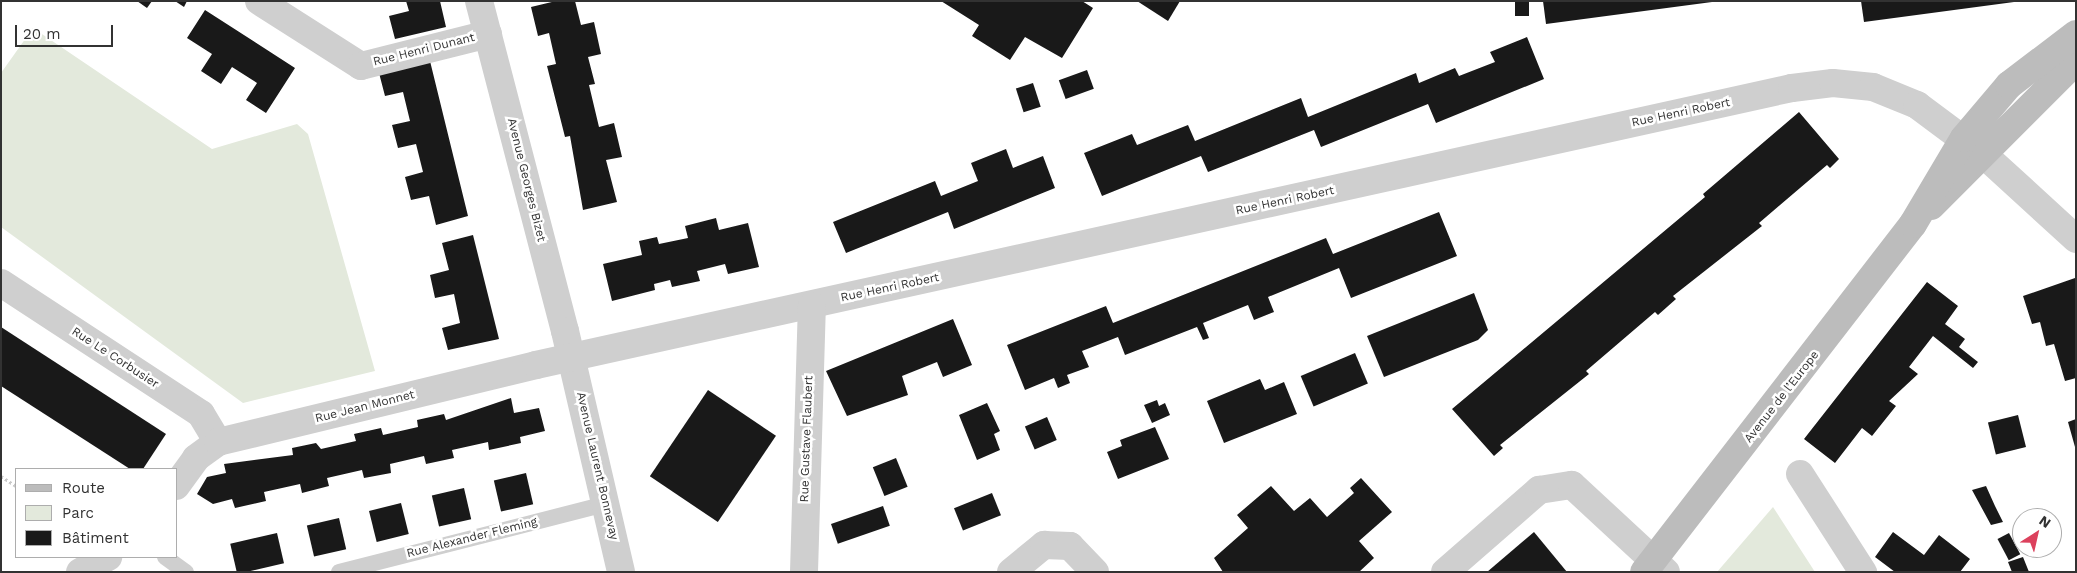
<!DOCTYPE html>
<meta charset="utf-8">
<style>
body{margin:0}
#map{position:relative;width:2077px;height:573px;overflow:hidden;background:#fff;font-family:"Work Sans",sans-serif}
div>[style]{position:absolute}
.green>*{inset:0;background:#e3e9dc}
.building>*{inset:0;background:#191919;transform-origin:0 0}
.path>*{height:3px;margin-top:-1.5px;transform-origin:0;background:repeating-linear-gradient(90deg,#c9c9c9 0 2.5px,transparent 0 5px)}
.lane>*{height:16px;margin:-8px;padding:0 8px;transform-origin:8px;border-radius:8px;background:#cfcfcf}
.street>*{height:28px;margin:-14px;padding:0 14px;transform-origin:14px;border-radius:14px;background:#cfcfcf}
.secondary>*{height:28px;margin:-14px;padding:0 14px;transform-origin:14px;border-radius:14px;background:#bcbcbc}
span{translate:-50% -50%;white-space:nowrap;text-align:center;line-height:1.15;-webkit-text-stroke:5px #fff;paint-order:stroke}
.street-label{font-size:12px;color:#323232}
.frame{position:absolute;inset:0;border:2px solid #323232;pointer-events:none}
.legend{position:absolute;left:15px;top:468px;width:162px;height:90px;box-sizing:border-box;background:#fff;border:1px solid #adadad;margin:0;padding:6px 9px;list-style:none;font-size:15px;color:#323232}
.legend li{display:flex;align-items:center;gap:10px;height:25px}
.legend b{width:25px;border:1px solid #adadad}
.north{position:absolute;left:2012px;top:508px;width:50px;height:50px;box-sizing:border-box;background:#fff;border:1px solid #adadad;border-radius:50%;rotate:35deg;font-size:14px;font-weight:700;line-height:20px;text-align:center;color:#323232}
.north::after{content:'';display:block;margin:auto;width:18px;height:22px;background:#dc415d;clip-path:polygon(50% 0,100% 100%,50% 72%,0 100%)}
.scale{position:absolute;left:15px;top:25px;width:98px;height:22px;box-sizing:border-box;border:2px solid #323232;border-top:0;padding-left:6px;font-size:15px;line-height:18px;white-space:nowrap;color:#323232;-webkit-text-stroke:4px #fff;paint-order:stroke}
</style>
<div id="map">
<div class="green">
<div style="clip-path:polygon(33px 28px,212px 149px,297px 124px,308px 134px,375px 371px,243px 403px,1px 227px,1px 73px)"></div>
<div style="clip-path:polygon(1773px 507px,1815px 572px,1717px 572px)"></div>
</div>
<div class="building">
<div style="clip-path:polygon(137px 1px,152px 1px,147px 8px)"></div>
<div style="clip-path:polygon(175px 1px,187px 1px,184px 7px)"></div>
<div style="clip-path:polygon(406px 1px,440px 1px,446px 27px,395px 39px,389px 16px,409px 11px)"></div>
<div style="clip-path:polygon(556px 1px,575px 1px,581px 25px,594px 22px,601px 54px,588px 57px,595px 84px,589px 85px,599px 127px,614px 123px,622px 157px,606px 160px,617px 202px,583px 210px,570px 136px,565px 137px,547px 66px,556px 64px,549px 33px,538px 36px,531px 7px)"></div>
<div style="clip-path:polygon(941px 1px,1082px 1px,1093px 8px,1062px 58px,1025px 37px,1010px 60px,972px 36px,979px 25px)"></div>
<div style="clip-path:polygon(1137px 1px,1180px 1px,1168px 21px)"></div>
<div style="left:1515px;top:1px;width:14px;height:15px"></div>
<div style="clip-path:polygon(1543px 1px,1712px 1px,1712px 2px,1546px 24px)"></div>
<div style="clip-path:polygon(1861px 1px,2013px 1px,2014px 2px,1864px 22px)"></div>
<div style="clip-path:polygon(205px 10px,295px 68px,266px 113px,246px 100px,257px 83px,232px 67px,221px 84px,201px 71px,212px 54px,187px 38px)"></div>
<div style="clip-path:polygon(1527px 37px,1544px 79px,1436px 123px,1428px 104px,1321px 147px,1314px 130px,1208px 172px,1201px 156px,1102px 196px,1084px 153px,1132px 134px,1137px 145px,1188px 125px,1195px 141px,1301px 98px,1308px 117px,1416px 73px,1419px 83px,1455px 68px,1459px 76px,1495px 62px,1490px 52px)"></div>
<div style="clip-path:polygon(430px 61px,468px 216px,436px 225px,429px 196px,411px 200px,405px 177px,423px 172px,416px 144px,398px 148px,392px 125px,410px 121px,403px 92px,385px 96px,379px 73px)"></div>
<div style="left:1087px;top:70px;width:20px;height:30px;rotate:70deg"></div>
<div style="left:1033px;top:83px;width:25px;height:18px;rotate:72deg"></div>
<div style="clip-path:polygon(1799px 112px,1839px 159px,1830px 168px,1827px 165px,1759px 223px,1762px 226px,1673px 296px,1676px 299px,1658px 315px,1655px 312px,1586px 371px,1589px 374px,1500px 445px,1503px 448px,1494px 456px,1452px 409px,1705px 197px,1703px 194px)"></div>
<div style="clip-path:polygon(1006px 149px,1013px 168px,1043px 156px,1055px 188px,954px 229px,948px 212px,846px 253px,833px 222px,935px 181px,941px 196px,978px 181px,971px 163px)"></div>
<div style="clip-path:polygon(1439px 212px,1457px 256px,1351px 298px,1339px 268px,1268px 297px,1274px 312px,1254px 320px,1248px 305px,1203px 323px,1209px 338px,1203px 340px,1197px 327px,1125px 355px,1118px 337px,1082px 351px,1089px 367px,1067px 375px,1070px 383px,1058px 388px,1054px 378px,1025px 390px,1007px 345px,1106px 306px,1113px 323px,1326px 238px,1333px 254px)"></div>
<div style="clip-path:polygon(716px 218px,719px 230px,748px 223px,759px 267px,728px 274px,725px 264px,697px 271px,700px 281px,672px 287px,670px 280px,654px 284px,655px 290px,612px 301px,603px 264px,642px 255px,639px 241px,657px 237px,659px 244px,688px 238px,685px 226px)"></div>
<div style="clip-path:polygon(473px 235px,499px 339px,448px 350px,442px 328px,460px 323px,454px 294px,435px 298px,430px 275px,449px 270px,442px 243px)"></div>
<div style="clip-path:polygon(2075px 278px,2076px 378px,2065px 381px,2054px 344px,2046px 346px,2040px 322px,2032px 324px,2023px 296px)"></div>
<div style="clip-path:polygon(1927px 282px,1958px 306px,1945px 324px,1965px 339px,1959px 347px,1978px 362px,1973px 368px,1933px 336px,1909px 367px,1918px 374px,1889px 401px,1896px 406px,1872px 436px,1862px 428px,1835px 463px,1804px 439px)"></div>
<div style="clip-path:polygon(1474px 293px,1488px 330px,1478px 340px,1384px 377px,1367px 336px)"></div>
<div style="clip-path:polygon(953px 319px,972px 365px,943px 377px,937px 362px,902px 376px,908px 395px,847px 416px,826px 371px)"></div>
<div style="clip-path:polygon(1px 327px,166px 434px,143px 469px,130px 469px,1px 386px)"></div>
<div style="left:1355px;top:353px;width:33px;height:59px;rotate:67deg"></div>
<div style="clip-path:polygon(1260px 379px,1265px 390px,1284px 382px,1297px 414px,1224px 443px,1207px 401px)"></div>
<div style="left:708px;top:390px;width:82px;height:104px;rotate:34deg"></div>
<div style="clip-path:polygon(511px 398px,514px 413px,539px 408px,545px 431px,520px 437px,521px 443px,489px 450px,488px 442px,452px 450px,454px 458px,426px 464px,424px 456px,390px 464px,391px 473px,364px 478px,362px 470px,327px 478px,329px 486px,302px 493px,300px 484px,264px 492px,266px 501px,235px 508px,232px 499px,213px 504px,197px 494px,207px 477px,226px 473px,224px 464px,293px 455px,292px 448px,316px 443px,321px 449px,356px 441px,354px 434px,381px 428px,383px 435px,418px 427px,417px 420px,444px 414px,446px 420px)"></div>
<div style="clip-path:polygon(1157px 400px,1159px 406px,1165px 403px,1170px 415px,1152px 423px,1144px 405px)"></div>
<div style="clip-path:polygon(987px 403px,1000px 431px,994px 434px,1000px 450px,977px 460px,959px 415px)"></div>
<div style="left:2018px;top:415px;width:33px;height:31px;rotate:76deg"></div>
<div style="left:1047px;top:417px;width:25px;height:24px;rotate:67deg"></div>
<div style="clip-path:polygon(2076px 419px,2076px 447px,2075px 447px,2068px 422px)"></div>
<div style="clip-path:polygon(1155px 427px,1169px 459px,1118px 479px,1107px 452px,1122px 446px,1120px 440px)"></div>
<div style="left:896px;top:458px;width:31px;height:25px;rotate:68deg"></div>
<div style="left:526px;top:473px;width:32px;height:33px;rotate:77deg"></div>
<div style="clip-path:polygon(1361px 478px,1392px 512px,1359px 541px,1374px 558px,1359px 572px,1223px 572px,1214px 558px,1248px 528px,1237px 515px,1271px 486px,1294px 511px,1310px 498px,1327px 517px,1354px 493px,1350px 488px)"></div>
<div style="clip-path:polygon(1986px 486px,1995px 506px,2003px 522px,1991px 525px,1972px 490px)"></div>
<div style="left:464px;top:488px;width:32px;height:33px;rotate:77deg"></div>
<div style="left:992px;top:493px;width:24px;height:41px;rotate:68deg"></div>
<div style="left:401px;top:503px;width:32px;height:33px;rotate:76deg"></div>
<div style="left:883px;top:506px;width:21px;height:55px;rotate:71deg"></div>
<div style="left:339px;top:518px;width:32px;height:33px;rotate:77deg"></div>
<div style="clip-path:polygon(1534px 532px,1567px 572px,1487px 572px)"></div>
<div style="clip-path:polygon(1893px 532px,1924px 555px,1939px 535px,1970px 559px,1960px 572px,1895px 572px,1875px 557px)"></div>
<div style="left:277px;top:533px;width:31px;height:48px;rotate:77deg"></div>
<div style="left:2009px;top:533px;width:24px;height:13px;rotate:62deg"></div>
<div style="clip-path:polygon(2023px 557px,2029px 572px,2012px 572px,2008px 562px)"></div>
</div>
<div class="path">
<div style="left:1px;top:476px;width:18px;rotate:34deg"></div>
</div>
<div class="lane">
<div style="left:165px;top:557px;width:26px;rotate:36deg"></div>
<div style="left:339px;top:572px;width:275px;rotate:-14.3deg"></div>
</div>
<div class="street">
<div style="left:259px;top:1px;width:121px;rotate:32.5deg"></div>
<div style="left:361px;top:66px;width:131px;rotate:-14.1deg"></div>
<div style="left:479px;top:1px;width:341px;rotate:75.4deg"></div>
<div style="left:565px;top:331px;width:247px;rotate:76.9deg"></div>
<div style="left:1px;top:283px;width:239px;rotate:33.2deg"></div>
<div style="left:201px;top:414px;width:33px;rotate:59deg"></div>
<div style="left:1800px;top:474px;width:117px;rotate:57.3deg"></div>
<div style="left:176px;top:486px;width:34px;rotate:-54deg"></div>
<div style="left:196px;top:458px;width:27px;rotate:-36deg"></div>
<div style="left:218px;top:442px;width:327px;rotate:-13.6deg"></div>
<div style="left:536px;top:365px;width:1286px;rotate:-12.44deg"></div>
<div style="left:1792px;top:88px;width:41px;rotate:-7deg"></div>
<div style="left:1833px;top:83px;width:40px;rotate:5.7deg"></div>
<div style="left:1873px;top:87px;width:48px;rotate:22.2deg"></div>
<div style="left:1917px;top:105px;width:82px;rotate:36.6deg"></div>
<div style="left:1983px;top:154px;width:126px;rotate:42.4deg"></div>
<div style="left:80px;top:572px;width:32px;rotate:-28deg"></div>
<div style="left:804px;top:572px;width:266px;rotate:-88.3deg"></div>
<div style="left:1011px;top:572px;width:43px;rotate:-39.3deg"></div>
<div style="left:1044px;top:545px;width:26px;rotate:2deg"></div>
<div style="left:1070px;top:546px;width:36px;rotate:46deg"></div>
<div style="left:1445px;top:572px;width:125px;rotate:-41.1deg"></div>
<div style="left:1539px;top:490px;width:33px;rotate:-9deg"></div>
<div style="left:1572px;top:485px;width:128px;rotate:42.8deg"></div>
</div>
<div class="secondary">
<div style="left:1931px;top:206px;width:205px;rotate:-45deg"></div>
<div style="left:1644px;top:572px;width:440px;rotate:-52.3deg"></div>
<div style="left:1913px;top:224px;width:100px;rotate:-59.3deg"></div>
<div style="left:1964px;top:138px;width:70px;rotate:-49.7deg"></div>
<div style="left:2009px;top:85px;width:84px;rotate:-37.3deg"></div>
</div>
<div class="street-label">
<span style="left:424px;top:50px;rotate:-14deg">Rue Henri Dunant</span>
<span style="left:1681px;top:113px;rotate:-12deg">Rue Henri Robert</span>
<span style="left:526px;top:180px;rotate:76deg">Avenue Georges Bizet</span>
<span style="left:1285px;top:201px;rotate:-12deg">Rue Henri Robert</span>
<span style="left:890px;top:288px;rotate:-12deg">Rue Henri Robert</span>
<span style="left:115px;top:358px;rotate:33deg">Rue Le Corbusier</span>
<span style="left:1782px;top:397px;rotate:-52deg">Avenue de l’Europe</span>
<span style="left:365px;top:407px;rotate:-14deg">Rue Jean Monnet</span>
<span style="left:807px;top:439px;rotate:-88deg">Rue Gustave Flaubert</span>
<span style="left:597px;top:466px;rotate:77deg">Avenue Laurent Bonnevay</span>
<span style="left:472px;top:538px;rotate:-14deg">Rue Alexander Fleming</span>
</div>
<div class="frame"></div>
<ul class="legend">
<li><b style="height:6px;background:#bcbcbc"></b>Route</li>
<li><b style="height:14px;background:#e3e9dc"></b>Parc</li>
<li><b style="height:14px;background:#191919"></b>Bâtiment</li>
</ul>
<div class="north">N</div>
<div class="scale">20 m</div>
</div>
